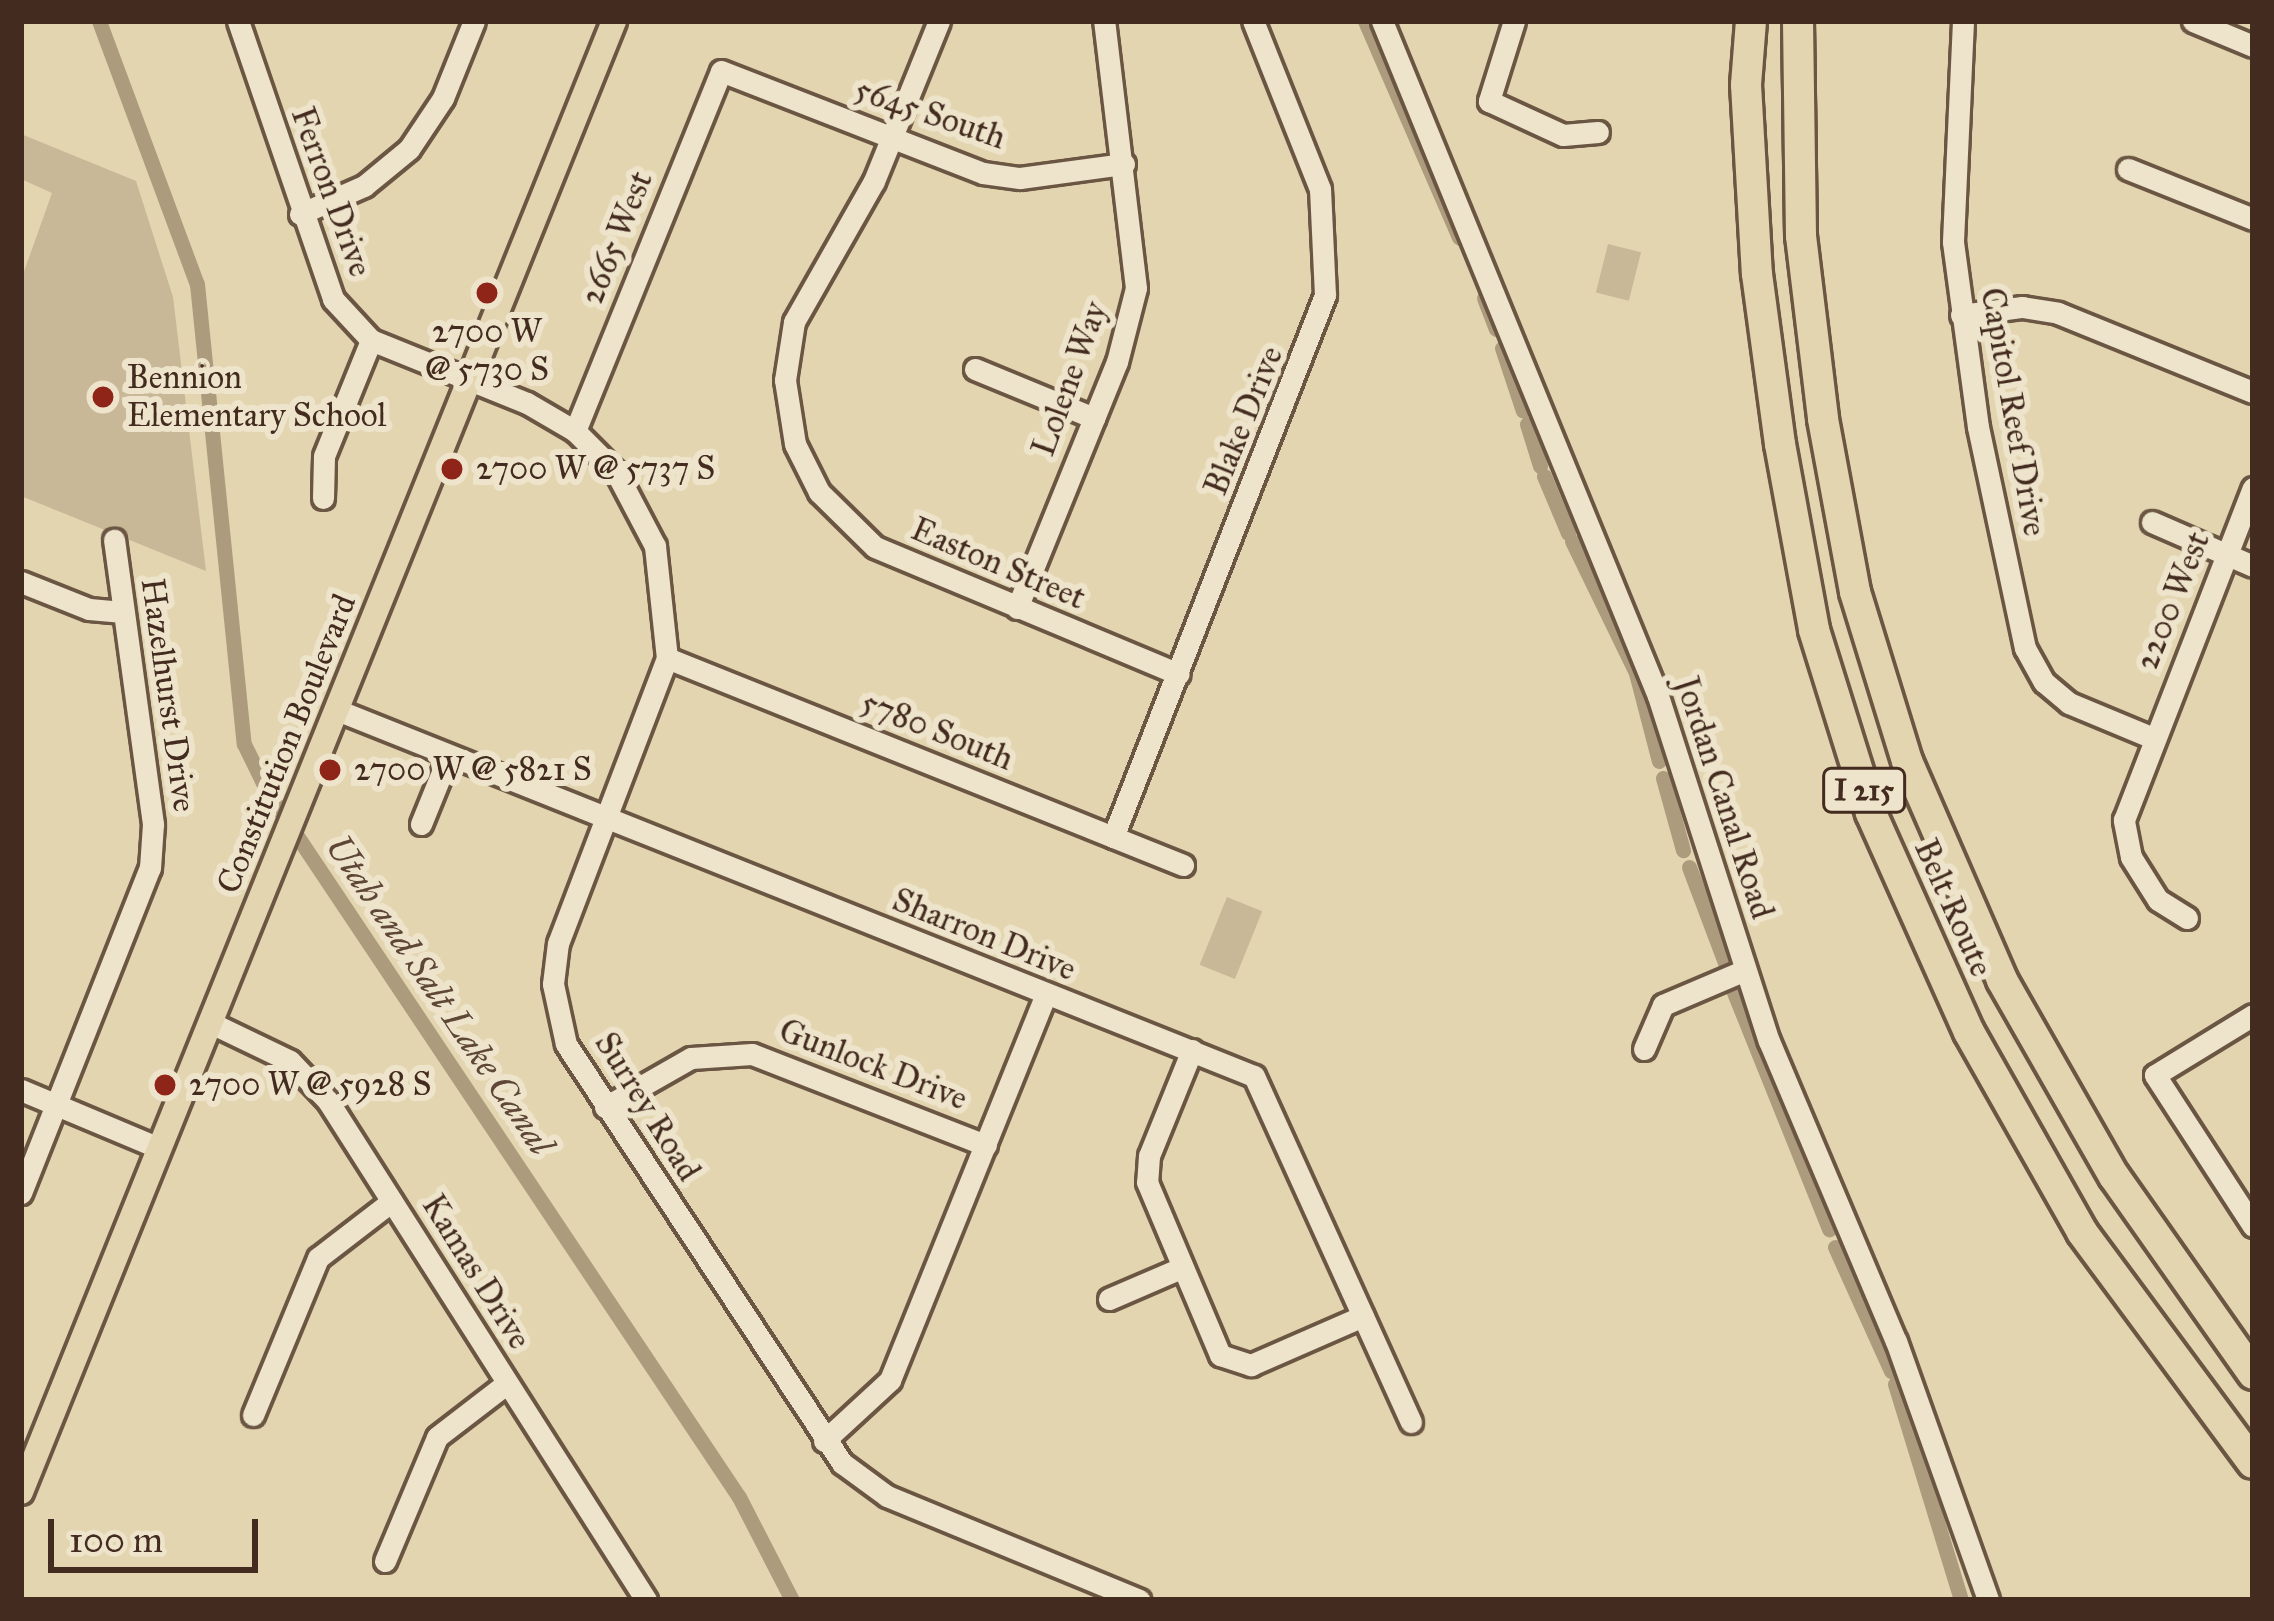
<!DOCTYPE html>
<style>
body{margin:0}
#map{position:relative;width:2274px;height:1621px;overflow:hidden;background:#e3d5af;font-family:"IM FELL Great Primer",serif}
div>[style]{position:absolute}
.green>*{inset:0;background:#c8b897;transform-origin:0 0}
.canal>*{height:15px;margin:-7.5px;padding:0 7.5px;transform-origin:7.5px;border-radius:7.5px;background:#ad9b7e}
.roads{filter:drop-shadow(3px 0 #6b5643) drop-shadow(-3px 0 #6b5643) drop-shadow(0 3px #6b5643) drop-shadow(0 -3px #6b5643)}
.minor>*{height:21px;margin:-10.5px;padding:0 10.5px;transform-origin:10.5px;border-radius:10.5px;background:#ede4cb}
.major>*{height:24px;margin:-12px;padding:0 12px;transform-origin:12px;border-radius:12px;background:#e3d5af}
.highway>*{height:30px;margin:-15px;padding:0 15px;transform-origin:15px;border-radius:15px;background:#e3d5af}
.dots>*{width:33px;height:33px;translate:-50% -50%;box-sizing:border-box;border:6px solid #ede4cb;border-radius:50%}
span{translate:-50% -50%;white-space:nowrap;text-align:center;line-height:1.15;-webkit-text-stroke:12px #ede4cb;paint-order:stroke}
.shield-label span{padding:3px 9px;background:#ede4cb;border:3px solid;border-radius:9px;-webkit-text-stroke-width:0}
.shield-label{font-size:30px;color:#432b1f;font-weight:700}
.street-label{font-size:33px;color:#432b1f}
.poi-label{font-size:33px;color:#432b1f}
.left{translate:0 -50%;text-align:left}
.water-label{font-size:36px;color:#5e4737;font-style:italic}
.frame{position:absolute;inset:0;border:24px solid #432b1f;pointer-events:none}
.scale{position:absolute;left:48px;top:1519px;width:210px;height:54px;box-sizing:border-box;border:6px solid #432b1f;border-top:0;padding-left:15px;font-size:36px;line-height:42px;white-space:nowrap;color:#432b1f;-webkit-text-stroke:9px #ede4cb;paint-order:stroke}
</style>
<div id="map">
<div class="green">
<div style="clip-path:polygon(21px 134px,136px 181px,173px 297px,206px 571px,21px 496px,21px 280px,52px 193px,21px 179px)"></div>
<div style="left:1608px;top:244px;width:34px;height:50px;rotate:14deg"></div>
<div style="left:1227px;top:897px;width:38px;height:73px;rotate:22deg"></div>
</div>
<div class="canal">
<div style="left:99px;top:21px;width:281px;rotate:69.6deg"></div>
<div style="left:197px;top:284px;width:462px;rotate:84.2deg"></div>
<div style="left:244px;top:744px;width:52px;rotate:63.9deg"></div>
<div style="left:267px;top:791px;width:849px;rotate:56.24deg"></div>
<div style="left:739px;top:1497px;width:116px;rotate:62.8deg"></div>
<div style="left:1365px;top:21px;width:236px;rotate:66.5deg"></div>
<div style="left:1484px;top:298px;width:33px;rotate:69deg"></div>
<div style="left:1502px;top:348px;width:66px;rotate:71.6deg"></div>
<div style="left:1527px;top:424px;width:44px;rotate:72.8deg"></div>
<div style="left:1544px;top:476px;width:62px;rotate:67.2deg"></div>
<div style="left:1572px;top:541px;width:147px;rotate:64.1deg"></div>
<div style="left:1636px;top:673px;width:91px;rotate:75.4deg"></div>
<div style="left:1663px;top:778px;width:75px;rotate:74.5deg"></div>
<div style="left:1689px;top:867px;width:103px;rotate:69.4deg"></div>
<div style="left:1733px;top:990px;width:258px;rotate:68.1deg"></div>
<div style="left:1835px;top:1247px;width:136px;rotate:65.7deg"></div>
<div style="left:1895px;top:1384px;width:226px;rotate:73deg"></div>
</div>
<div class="roads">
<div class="minor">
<div style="left:238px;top:21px;width:294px;rotate:71.1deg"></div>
<div style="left:333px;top:299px;width:56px;rotate:47.2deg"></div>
<div style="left:371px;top:340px;width:168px;rotate:22deg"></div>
<div style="left:527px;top:403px;width:56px;rotate:30.3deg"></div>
<div style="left:575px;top:431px;width:58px;rotate:45deg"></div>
<div style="left:616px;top:472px;width:84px;rotate:62.2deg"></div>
<div style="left:655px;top:546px;width:113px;rotate:83.9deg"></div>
<div style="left:667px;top:658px;width:305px;rotate:110.9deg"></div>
<div style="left:558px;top:943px;width:41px;rotate:97deg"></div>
<div style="left:553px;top:984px;width:61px;rotate:77.8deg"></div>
<div style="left:566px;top:1044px;width:502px;rotate:56.63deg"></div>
<div style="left:842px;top:1463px;width:56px;rotate:36.3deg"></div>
<div style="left:887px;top:1496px;width:273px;rotate:22.4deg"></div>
<div style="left:939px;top:21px;width:173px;rotate:112.1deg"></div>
<div style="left:874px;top:181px;width:162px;rotate:119.6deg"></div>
<div style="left:794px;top:322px;width:59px;rotate:98.8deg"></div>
<div style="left:785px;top:380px;width:65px;rotate:81.1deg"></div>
<div style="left:795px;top:444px;width:54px;rotate:63.4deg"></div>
<div style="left:819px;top:492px;width:78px;rotate:44.5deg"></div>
<div style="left:875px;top:547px;width:329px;rotate:22.7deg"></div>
<div style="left:1382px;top:21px;width:729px;rotate:67.76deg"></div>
<div style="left:1658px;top:696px;width:362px;rotate:72.2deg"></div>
<div style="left:1769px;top:1041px;width:326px;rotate:67.1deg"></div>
<div style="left:1896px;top:1341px;width:275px;rotate:70.4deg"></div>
<div style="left:1514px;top:21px;width:84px;rotate:107.4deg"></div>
<div style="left:1489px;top:101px;width:81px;rotate:24.7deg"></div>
<div style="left:1563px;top:135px;width:35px;rotate:-5deg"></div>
<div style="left:1963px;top:21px;width:221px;rotate:92.6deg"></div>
<div style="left:1953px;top:242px;width:187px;rotate:82.3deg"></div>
<div style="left:1978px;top:427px;width:226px;rotate:78deg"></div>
<div style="left:2025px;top:648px;width:39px;rotate:61deg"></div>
<div style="left:2044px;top:682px;width:33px;rotate:40deg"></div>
<div style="left:2069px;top:703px;width:91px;rotate:22.6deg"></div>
<div style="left:2193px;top:21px;width:65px;rotate:22.6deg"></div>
<div style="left:2128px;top:169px;width:135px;rotate:21.8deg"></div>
<div style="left:300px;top:214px;width:70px;rotate:-23.6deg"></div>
<div style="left:364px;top:186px;width:58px;rotate:-39.4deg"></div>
<div style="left:409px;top:149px;width:61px;rotate:-56.3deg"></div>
<div style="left:443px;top:98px;width:83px;rotate:-68.1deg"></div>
<div style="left:1961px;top:315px;width:62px;rotate:-7.5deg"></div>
<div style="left:2022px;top:307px;width:36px;rotate:9deg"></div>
<div style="left:2058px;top:313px;width:210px;rotate:22.1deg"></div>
<div style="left:975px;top:369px;width:129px;rotate:22.4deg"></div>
<div style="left:575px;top:431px;width:388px;rotate:-67.9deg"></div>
<div style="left:721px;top:71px;width:281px;rotate:21.3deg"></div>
<div style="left:983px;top:173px;width:37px;rotate:8deg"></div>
<div style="left:1020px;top:178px;width:105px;rotate:-7.7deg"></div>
<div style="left:323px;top:498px;width:42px;rotate:-88.6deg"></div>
<div style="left:324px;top:456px;width:125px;rotate:-67.9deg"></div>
<div style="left:2152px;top:522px;width:110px;rotate:23.5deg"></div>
<div style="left:21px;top:582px;width:73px;rotate:21.7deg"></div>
<div style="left:89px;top:609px;width:34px;rotate:5deg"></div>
<div style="left:1017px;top:608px;width:266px;rotate:-67.9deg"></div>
<div style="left:1117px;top:362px;width:76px;rotate:-75.6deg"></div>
<div style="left:1136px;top:288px;width:269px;rotate:-96.8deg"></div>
<div style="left:667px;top:658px;width:556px;rotate:21.86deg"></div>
<div style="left:337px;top:710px;width:987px;rotate:21.76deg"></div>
<div style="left:1254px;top:1076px;width:380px;rotate:65.6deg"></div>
<div style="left:421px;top:824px;width:74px;rotate:-67.9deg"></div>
<div style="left:1113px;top:837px;width:582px;rotate:-68.64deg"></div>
<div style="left:1325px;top:295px;width:106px;rotate:-92.7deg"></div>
<div style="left:1320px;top:189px;width:181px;rotate:-111.7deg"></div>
<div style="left:2187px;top:918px;width:34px;rotate:-148deg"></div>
<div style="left:2158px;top:900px;width:51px;rotate:-122.1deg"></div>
<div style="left:2131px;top:857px;width:38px;rotate:-101deg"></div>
<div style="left:2124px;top:820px;width:356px;rotate:-68.8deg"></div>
<div style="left:2253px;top:1015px;width:115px;rotate:148.5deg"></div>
<div style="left:2155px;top:1075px;width:180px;rotate:57deg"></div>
<div style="left:209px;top:1022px;width:90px;rotate:25.7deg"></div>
<div style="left:290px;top:1061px;width:55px;rotate:46.5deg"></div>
<div style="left:328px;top:1101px;width:592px;rotate:57.49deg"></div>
<div style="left:1644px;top:1049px;width:48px;rotate:-66.6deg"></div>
<div style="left:1663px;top:1005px;width:89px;rotate:-23.1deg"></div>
<div style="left:1192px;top:1050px;width:114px;rotate:112.1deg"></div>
<div style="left:1149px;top:1156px;width:26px;rotate:94deg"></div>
<div style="left:1147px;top:1182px;width:188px;rotate:67.1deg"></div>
<div style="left:1220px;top:1355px;width:33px;rotate:18deg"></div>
<div style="left:1251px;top:1365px;width:122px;rotate:-23.6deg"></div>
<div style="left:21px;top:1090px;width:150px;rotate:22.8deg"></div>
<div style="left:605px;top:1107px;width:99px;rotate:-29.7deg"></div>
<div style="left:691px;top:1058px;width:61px;rotate:-3.8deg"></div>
<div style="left:752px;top:1054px;width:251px;rotate:21.3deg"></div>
<div style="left:21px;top:1193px;width:350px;rotate:-68.4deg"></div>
<div style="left:150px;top:868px;width:44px;rotate:-86.1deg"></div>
<div style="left:153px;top:824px;width:287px;rotate:-97.8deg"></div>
<div style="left:1109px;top:1299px;width:78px;rotate:-23.3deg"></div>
<div style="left:253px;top:1415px;width:170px;rotate:-67.5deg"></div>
<div style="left:318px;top:1258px;width:93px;rotate:-37.6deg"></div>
<div style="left:824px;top:1441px;width:90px;rotate:-42.7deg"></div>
<div style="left:890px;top:1380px;width:414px;rotate:-68deg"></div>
<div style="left:385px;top:1561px;width:134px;rotate:-67.2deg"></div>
<div style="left:437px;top:1437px;width:88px;rotate:-37.6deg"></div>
</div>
<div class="major">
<div style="left:21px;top:1492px;width:1586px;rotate:-68.04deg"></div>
</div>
<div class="highway">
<div style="left:1751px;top:21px;width:64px;rotate:94.5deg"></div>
<div style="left:1746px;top:85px;width:189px;rotate:86.7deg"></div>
<div style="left:1757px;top:274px;width:172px;rotate:82.3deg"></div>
<div style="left:1780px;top:444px;width:189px;rotate:79.6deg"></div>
<div style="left:1814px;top:630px;width:192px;rotate:72.7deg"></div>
<div style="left:1871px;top:813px;width:240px;rotate:65.9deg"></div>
<div style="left:1969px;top:1032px;width:230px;rotate:60.5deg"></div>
<div style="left:2082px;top:1232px;width:287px;rotate:53.5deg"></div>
<div style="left:1798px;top:21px;width:215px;rotate:89.2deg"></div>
<div style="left:1801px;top:236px;width:184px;rotate:83.1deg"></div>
<div style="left:1823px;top:419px;width:176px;rotate:79.5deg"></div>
<div style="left:1855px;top:592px;width:177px;rotate:72.9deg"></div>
<div style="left:1907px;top:761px;width:239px;rotate:66.5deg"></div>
<div style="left:2002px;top:980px;width:226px;rotate:60.3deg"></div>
<div style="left:2114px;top:1176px;width:242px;rotate:54.9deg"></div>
</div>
</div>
<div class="dots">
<div style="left:487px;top:293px;background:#8f2418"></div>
<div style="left:103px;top:397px;background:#8f2418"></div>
<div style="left:452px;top:469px;background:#8f2418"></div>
<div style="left:330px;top:770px;background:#8f2418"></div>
<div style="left:165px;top:1085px;background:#8f2418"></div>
</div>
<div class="shield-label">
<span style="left:1864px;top:790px">I 215</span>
</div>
<div class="street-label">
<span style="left:930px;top:114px;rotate:19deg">5645 South</span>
<span style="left:331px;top:192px;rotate:70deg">Ferron Drive</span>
<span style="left:617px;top:238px;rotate:-68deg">2665 West</span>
<span style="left:1070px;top:379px;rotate:-70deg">Lolene Way</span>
<span style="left:2013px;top:412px;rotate:80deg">Capitol Reef Drive</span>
<span style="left:1244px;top:421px;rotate:-68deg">Blake Drive</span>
<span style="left:998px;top:564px;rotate:23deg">Easton Street</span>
<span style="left:2173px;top:601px;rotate:-68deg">2200 West</span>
<span style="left:168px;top:695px;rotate:82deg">Hazelhurst Drive</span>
<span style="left:937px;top:731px;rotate:22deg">5780 South</span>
<span style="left:287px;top:744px;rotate:-68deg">Constitution Boulevard</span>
<span style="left:1724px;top:798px;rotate:72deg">Jordan Canal Road</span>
<span style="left:1953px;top:908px;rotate:66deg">Belt Route</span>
<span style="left:984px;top:935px;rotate:22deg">Sharron Drive</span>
<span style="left:873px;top:1065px;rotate:21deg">Gunlock Drive</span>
<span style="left:647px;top:1107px;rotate:58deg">Surrey Road</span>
<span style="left:476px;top:1272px;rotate:58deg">Kamas Drive</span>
</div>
<div class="poi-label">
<span style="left:487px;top:351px">2700 W<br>@ 5730 S</span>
<span class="left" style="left:127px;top:397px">Bennion<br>Elementary School</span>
<span class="left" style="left:476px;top:469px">2700 W @ 5737 S</span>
<span class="left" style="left:354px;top:770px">2700 W @ 5821 S</span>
<span class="left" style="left:189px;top:1085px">2700 W @ 5928 S</span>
</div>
<div class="water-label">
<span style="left:439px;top:995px;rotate:56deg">Utah and Salt Lake Canal</span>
</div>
<div class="frame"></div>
<div class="scale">100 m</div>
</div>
